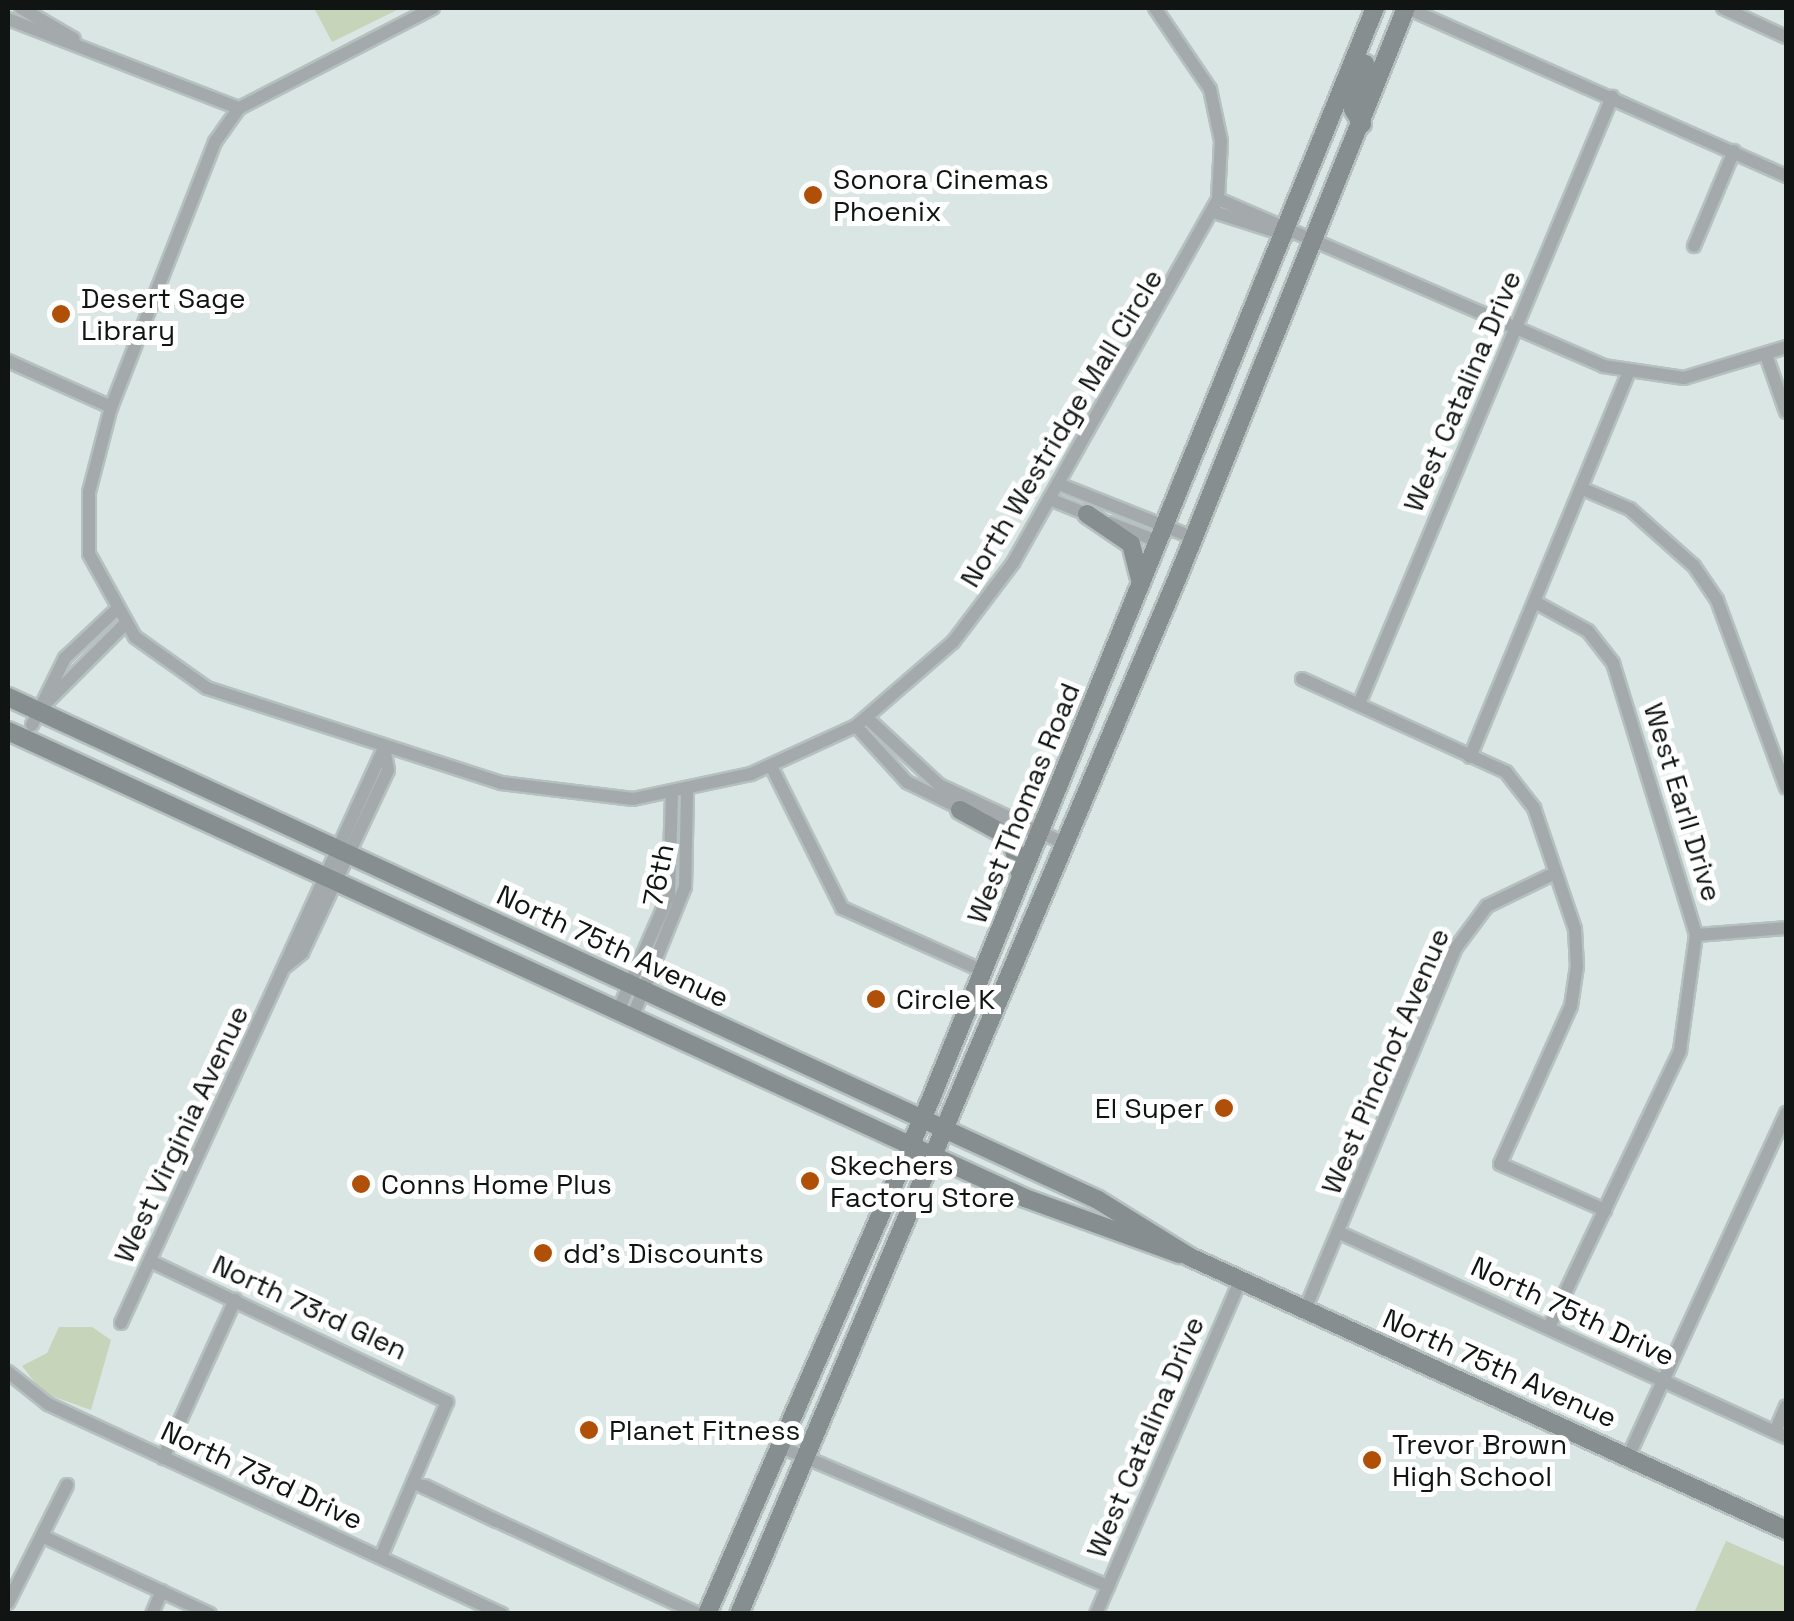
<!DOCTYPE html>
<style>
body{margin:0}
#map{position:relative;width:1794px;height:1621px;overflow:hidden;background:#d9e6e4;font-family:"Space Grotesk",sans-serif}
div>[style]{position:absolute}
.green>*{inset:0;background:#c6d4ba}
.roads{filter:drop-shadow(2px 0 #b5c0bf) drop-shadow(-2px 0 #b5c0bf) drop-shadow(0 2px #b5c0bf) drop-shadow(0 -2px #b5c0bf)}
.street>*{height:12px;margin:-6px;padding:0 6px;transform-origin:6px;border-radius:6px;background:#a4aaab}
.secondary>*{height:18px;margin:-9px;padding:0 9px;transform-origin:9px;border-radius:9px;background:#868e90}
.dots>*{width:28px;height:28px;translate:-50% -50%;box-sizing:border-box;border:5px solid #fff;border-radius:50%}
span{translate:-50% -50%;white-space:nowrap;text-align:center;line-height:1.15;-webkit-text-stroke:10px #fff;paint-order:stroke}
.poi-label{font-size:28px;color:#101514}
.left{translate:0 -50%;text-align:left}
.right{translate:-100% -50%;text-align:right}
.street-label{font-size:28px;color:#101514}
.frame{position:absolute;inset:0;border:10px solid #101514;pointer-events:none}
</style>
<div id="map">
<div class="green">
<div style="clip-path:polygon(314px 8px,401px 8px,332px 42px)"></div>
<div style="clip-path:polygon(59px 1327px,92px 1327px,111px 1340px,91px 1410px,43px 1393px,22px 1366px,47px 1353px)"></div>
<div style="clip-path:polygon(1726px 1541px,1786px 1567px,1786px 1613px,1694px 1613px)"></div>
</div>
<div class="roads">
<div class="street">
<div style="left:21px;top:8px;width:61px;rotate:30.3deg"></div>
<div style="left:433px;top:8px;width:218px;rotate:152.7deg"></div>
<div style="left:239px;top:108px;width:42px;rotate:125.2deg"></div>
<div style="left:215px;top:142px;width:285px;rotate:111.4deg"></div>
<div style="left:111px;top:407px;width:88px;rotate:104.5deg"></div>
<div style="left:89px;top:492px;width:62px;rotate:90deg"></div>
<div style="left:89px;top:554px;width:95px;rotate:61deg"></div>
<div style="left:135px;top:637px;width:88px;rotate:35.3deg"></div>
<div style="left:207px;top:688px;width:309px;rotate:17.9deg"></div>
<div style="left:501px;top:783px;width:133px;rotate:6.9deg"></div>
<div style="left:633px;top:799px;width:121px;rotate:-12deg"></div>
<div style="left:751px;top:774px;width:115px;rotate:-24.6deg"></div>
<div style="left:856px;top:726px;width:128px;rotate:-40.9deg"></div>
<div style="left:953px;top:642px;width:99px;rotate:-52.8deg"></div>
<div style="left:1013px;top:563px;width:418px;rotate:-60.6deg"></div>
<div style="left:1218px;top:199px;width:58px;rotate:-87deg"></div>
<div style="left:1221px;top:141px;width:53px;rotate:-101.9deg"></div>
<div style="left:1210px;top:89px;width:98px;rotate:-124.2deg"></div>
<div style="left:1407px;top:8px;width:415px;rotate:23.9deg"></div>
<div style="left:1723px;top:8px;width:69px;rotate:24.7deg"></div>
<div style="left:8px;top:19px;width:248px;rotate:21.1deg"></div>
<div style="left:1218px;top:199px;width:420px;rotate:23.4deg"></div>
<div style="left:1603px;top:366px;width:82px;rotate:8.4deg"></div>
<div style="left:1684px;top:378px;width:107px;rotate:-16.9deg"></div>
<div style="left:1214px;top:212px;width:77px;rotate:17.5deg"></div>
<div style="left:1694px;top:246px;width:103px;rotate:-67.2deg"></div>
<div style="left:1767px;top:358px;width:57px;rotate:70.6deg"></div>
<div style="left:8px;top:361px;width:113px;rotate:24.1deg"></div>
<div style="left:1061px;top:485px;width:143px;rotate:21.7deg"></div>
<div style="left:1583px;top:489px;width:51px;rotate:23.1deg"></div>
<div style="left:1630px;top:509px;width:86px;rotate:41.7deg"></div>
<div style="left:1694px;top:566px;width:41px;rotate:55.9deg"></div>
<div style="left:1717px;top:600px;width:200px;rotate:69.8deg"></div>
<div style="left:1052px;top:500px;width:43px;rotate:21.8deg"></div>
<div style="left:1110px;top:523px;width:53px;rotate:20.8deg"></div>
<div style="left:1535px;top:602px;width:60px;rotate:28.7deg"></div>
<div style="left:1588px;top:631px;width:41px;rotate:52deg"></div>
<div style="left:1613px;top:663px;width:284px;rotate:73deg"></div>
<div style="left:1696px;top:935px;width:117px;rotate:97.9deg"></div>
<div style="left:1680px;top:1051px;width:306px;rotate:115.4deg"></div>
<div style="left:1302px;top:679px;width:224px;rotate:24.5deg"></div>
<div style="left:1506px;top:772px;width:46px;rotate:52.1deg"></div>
<div style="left:1534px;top:808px;width:128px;rotate:71.3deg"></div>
<div style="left:1575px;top:929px;width:37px;rotate:87deg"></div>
<div style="left:1577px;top:966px;width:40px;rotate:98.5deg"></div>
<div style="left:1571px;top:1006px;width:173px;rotate:114.2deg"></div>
<div style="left:1500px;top:1164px;width:115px;rotate:23.7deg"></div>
<div style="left:1359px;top:704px;width:658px;rotate:-67.37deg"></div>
<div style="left:38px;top:711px;width:123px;rotate:-45deg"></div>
<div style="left:867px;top:718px;width:98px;rotate:42.9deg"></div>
<div style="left:939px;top:785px;width:140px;rotate:24.9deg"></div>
<div style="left:32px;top:725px;width:75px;rotate:-63.8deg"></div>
<div style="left:65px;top:658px;width:70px;rotate:-43.3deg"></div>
<div style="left:856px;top:726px;width:76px;rotate:47.7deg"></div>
<div style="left:907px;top:782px;width:66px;rotate:26.2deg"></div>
<div style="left:1470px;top:757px;width:417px;rotate:-67.6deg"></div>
<div style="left:771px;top:766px;width:159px;rotate:63.4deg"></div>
<div style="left:842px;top:908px;width:154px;rotate:24.1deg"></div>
<div style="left:990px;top:819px;width:49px;rotate:15.5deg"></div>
<div style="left:1696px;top:935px;width:90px;rotate:-4.4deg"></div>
<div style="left:286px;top:966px;width:21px;rotate:-39deg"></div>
<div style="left:302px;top:953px;width:202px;rotate:-64.8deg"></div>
<div style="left:388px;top:770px;width:22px;rotate:-100deg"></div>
<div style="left:618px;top:1011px;width:127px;rotate:-66.3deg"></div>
<div style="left:669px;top:895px;width:99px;rotate:-88.3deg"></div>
<div style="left:632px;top:1018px;width:141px;rotate:-68deg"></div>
<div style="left:685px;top:887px;width:94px;rotate:-88.8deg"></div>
<div style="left:1338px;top:1232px;width:493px;rotate:24.6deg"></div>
<div style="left:150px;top:1261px;width:329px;rotate:25.4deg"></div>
<div style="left:447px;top:1402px;width:168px;rotate:113.1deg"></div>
<div style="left:1305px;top:1310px;width:391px;rotate:-67.4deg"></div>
<div style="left:1455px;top:949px;width:54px;rotate:-53.3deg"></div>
<div style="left:1487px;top:906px;width:76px;rotate:-25.9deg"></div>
<div style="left:121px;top:1323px;width:632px;rotate:-65.42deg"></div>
<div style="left:8px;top:1372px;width:51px;rotate:38.7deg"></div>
<div style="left:48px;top:1404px;width:500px;rotate:24.82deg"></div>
<div style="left:1775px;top:1432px;width:28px;rotate:-67deg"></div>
<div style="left:779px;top:1446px;width:358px;rotate:23.1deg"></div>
<div style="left:1628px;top:1457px;width:379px;rotate:-65.3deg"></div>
<div style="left:163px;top:1458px;width:174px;rotate:-65.5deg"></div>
<div style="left:415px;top:1483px;width:312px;rotate:24.8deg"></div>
<div style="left:425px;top:1486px;width:79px;rotate:26.2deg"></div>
<div style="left:42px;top:1536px;width:185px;rotate:24.9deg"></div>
<div style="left:8px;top:1603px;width:132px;rotate:-63.4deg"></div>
<div style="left:152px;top:1614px;width:25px;rotate:-67deg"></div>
<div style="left:1096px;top:1614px;width:363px;rotate:-66.6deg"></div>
</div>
<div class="secondary">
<div style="left:1362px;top:124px;width:17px;rotate:-121deg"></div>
<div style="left:1353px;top:109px;width:47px;rotate:-75.1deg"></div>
<div style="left:1087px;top:514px;width:53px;rotate:34.3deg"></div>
<div style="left:1131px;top:544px;width:40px;rotate:75.6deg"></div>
<div style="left:8px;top:697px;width:1200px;rotate:24.77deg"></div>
<div style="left:1098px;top:1200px;width:108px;rotate:31.8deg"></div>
<div style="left:1190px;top:1257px;width:656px;rotate:24.61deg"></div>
<div style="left:8px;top:731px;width:1119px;rotate:24.66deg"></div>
<div style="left:1025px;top:1198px;width:165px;rotate:19.9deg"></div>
<div style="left:960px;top:810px;width:58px;rotate:28.8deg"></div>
<div style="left:1011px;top:838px;width:40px;rotate:75.6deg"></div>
<div style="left:707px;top:1614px;width:559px;rotate:-66.51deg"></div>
<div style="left:930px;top:1101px;width:1180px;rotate:-67.85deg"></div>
<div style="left:739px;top:1614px;width:1135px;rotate:-67.07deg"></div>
<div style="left:1181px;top:569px;width:604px;rotate:-68.15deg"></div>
</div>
</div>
<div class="dots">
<div style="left:813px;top:195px;background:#b05008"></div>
<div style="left:61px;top:314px;background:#b05008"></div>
<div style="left:876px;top:999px;background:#b05008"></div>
<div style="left:1224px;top:1108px;background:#b05008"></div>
<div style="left:810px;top:1181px;background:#b05008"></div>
<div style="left:361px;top:1184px;background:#b05008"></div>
<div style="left:543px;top:1253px;background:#b05008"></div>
<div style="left:589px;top:1430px;background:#b05008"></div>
<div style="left:1372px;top:1460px;background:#b05008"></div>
</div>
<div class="poi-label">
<span class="left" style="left:833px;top:195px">Sonora Cinemas<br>Phoenix</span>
<span class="left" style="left:81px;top:314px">Desert Sage<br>Library</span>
<span class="left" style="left:896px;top:999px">Circle K</span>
<span class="right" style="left:1204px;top:1108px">El Super</span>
<span class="left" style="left:830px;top:1181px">Skechers<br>Factory Store</span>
<span class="left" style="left:381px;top:1184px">Conns Home Plus</span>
<span class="left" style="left:563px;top:1253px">dd's Discounts</span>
<span class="left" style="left:609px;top:1430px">Planet Fitness</span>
<span class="left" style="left:1392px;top:1460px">Trevor Brown<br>High School</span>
</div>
<div class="street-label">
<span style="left:1462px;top:391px;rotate:-67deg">West Catalina Drive</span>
<span style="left:1061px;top:428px;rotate:-59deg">North Westridge Mall Circle</span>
<span style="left:1683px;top:802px;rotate:73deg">West Earll Drive</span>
<span style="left:1023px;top:803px;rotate:-68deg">West Thomas Road</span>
<span style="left:658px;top:875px;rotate:-79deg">76th</span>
<span style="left:613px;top:946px;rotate:25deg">North 75th Avenue</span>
<span style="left:1385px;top:1061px;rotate:-67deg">West Pinchot Avenue</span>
<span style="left:181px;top:1134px;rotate:-65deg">West Virginia Avenue</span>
<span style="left:310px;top:1307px;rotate:25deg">North 73rd Glen</span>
<span style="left:1573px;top:1311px;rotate:25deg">North 75th Drive</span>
<span style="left:1500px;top:1368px;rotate:24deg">North 75th Avenue</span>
<span style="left:1145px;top:1437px;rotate:-67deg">West Catalina Drive</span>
<span style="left:262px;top:1475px;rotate:25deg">North 73rd Drive</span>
</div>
<div class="frame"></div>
</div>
